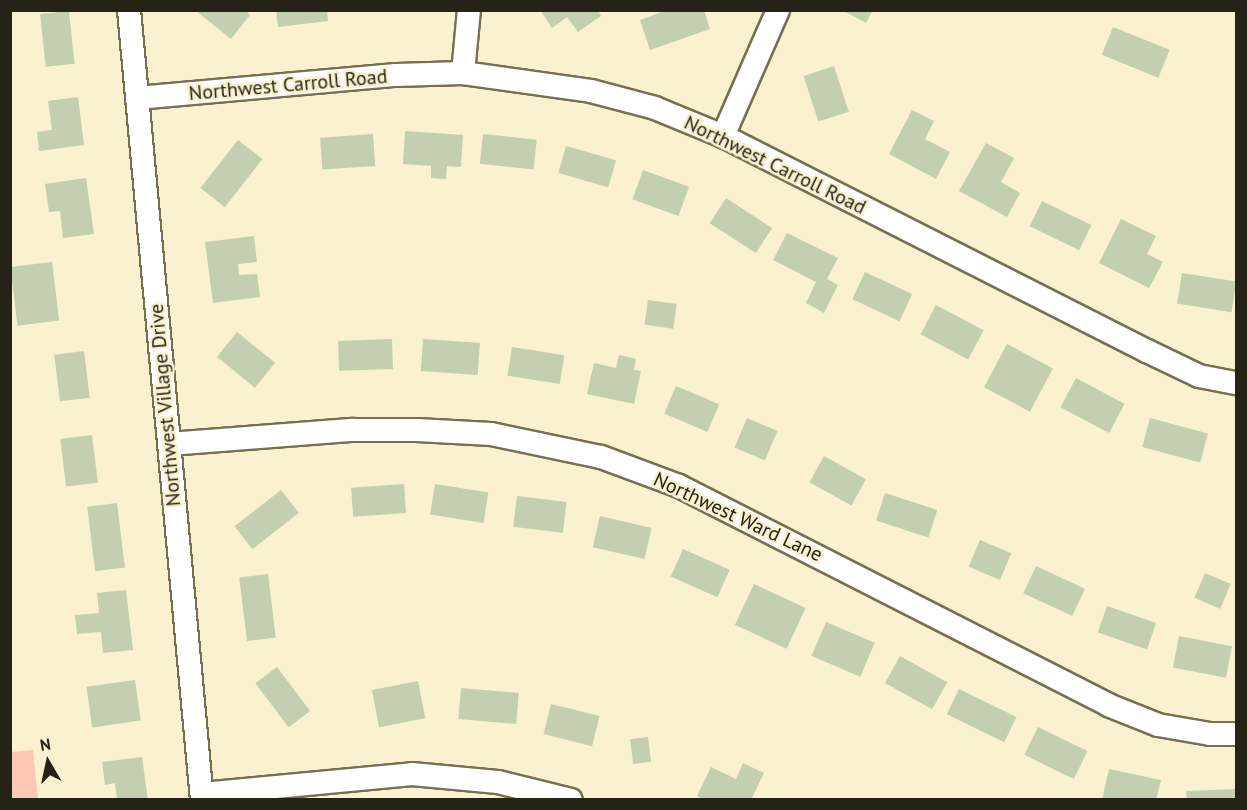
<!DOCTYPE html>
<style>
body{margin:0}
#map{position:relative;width:1247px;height:810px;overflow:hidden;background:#f9f1cf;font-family:"PT Sans",sans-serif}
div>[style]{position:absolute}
.green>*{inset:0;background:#fdc9b5}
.building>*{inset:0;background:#c4cfaf;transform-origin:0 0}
.roads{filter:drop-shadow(2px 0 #776f51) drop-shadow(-2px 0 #776f51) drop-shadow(0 2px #776f51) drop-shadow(0 -2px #776f51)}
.minor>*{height:22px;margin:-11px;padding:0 11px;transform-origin:11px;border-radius:11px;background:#fff}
span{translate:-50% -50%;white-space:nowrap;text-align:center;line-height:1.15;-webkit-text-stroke:5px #f9f1cf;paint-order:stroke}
.street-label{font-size:20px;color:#262316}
.frame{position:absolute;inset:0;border:12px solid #262316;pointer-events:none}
.north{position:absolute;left:18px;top:732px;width:60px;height:60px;-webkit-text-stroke:4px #f9f1cf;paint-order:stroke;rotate:351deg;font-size:16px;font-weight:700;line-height:24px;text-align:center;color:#262316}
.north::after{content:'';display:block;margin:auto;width:21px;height:27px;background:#262316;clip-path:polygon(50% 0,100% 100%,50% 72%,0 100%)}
</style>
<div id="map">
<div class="green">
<div style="clip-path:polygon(33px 750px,38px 799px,11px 799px,11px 752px)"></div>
</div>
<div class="building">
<div style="clip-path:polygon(195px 10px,245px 10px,250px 15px,231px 39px)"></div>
<div style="clip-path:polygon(276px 10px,327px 10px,328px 21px,278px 27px)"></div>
<div style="clip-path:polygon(540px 10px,598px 10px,601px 16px,578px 32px,567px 17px,552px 28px)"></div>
<div style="clip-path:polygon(667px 10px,704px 10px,710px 29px,650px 50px,640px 20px)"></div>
<div style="clip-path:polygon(842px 10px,873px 10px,866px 23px)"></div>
<div style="left:69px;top:11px;width:53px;height:29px;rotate:84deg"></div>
<div style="left:1113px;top:27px;width:61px;height:30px;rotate:22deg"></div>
<div style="left:834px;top:66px;width:48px;height:32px;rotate:72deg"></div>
<div style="clip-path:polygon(78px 97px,84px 145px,39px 151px,37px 132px,52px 130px,48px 101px)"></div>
<div style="clip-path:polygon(912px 110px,934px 121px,925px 139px,950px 152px,936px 179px,889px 154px)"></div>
<div style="clip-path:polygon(405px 131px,463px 135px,461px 167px,447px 166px,446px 179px,431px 178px,431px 166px,403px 164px)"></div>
<div style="left:373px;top:134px;width:32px;height:53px;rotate:86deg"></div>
<div style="left:483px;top:134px;width:54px;height:30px;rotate:6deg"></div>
<div style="left:238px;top:140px;width:31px;height:61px;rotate:38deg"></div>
<div style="clip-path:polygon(986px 143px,1014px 158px,1001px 182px,1020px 193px,1007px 217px,959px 191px)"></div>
<div style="left:566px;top:146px;width:52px;height:28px;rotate:16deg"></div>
<div style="left:643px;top:170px;width:49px;height:31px;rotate:20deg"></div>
<div style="clip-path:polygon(86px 178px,94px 234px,63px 238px,60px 211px,49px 212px,45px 184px)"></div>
<div style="left:726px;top:198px;width:55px;height:30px;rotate:33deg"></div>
<div style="left:1042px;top:201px;width:55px;height:28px;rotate:26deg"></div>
<div style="clip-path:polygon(1121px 219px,1156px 236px,1147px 254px,1163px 262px,1149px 288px,1099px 263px)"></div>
<div style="clip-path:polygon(787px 233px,838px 258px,827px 279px,838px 285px,824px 313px,806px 303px,816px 282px,773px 260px)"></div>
<div style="clip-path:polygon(254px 236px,257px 262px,238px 264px,239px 275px,257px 274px,260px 297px,213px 303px,205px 242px)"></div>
<div style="left:52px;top:262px;width:59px;height:42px;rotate:83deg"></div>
<div style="left:865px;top:272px;width:52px;height:30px;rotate:25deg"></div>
<div style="left:1182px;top:273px;width:55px;height:31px;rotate:9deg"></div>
<div style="left:648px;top:300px;width:29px;height:25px;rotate:8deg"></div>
<div style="left:936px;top:305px;width:54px;height:33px;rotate:28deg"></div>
<div style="left:237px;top:332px;width:49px;height:32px;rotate:39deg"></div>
<div style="left:392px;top:339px;width:30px;height:54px;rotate:88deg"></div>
<div style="left:423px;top:339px;width:57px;height:32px;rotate:4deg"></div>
<div style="left:1007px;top:344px;width:52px;height:49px;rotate:28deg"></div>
<div style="left:512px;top:347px;width:53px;height:29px;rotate:9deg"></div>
<div style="left:84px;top:351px;width:47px;height:30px;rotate:83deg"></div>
<div style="clip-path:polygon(619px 355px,636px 359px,634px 370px,641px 371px,634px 404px,587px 394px,594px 363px,616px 368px)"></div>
<div style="left:1076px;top:378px;width:55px;height:33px;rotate:28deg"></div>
<div style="left:676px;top:386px;width:47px;height:30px;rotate:23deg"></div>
<div style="left:747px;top:418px;width:33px;height:32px;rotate:23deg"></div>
<div style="left:1150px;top:418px;width:60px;height:30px;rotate:15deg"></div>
<div style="left:92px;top:435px;width:48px;height:32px;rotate:83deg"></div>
<div style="left:824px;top:456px;width:48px;height:30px;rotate:29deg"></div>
<div style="left:404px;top:484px;width:29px;height:53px;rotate:86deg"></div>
<div style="left:435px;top:484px;width:54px;height:31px;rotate:9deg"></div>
<div style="left:281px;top:490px;width:29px;height:59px;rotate:52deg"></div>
<div style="left:885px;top:493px;width:55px;height:29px;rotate:18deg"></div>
<div style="left:517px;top:496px;width:50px;height:31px;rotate:7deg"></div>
<div style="left:117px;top:503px;width:65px;height:30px;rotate:83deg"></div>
<div style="left:600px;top:516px;width:53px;height:32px;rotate:13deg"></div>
<div style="left:980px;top:540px;width:34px;height:29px;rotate:23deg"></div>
<div style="left:683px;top:549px;width:51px;height:30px;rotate:24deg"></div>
<div style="left:1036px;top:566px;width:54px;height:30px;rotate:25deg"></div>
<div style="left:1205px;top:573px;width:28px;height:27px;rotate:23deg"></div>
<div style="left:268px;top:574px;width:64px;height:29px;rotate:83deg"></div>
<div style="left:754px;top:584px;width:57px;height:45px;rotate:25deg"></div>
<div style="clip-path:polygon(126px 590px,133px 650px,103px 653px,101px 632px,77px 634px,75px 615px,99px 613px,97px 593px)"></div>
<div style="left:1107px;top:606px;width:52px;height:28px;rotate:19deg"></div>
<div style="left:826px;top:622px;width:53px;height:37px;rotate:23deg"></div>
<div style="left:1179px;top:636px;width:54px;height:32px;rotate:11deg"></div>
<div style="left:900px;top:656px;width:54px;height:31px;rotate:29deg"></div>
<div style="left:277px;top:667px;width:55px;height:27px;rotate:53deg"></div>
<div style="left:135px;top:680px;width:41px;height:49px;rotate:82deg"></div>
<div style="left:418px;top:681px;width:38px;height:47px;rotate:79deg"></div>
<div style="left:461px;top:688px;width:58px;height:31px;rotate:5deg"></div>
<div style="left:959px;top:689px;width:64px;height:28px;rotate:26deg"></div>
<div style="left:551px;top:704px;width:50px;height:31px;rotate:14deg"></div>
<div style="left:1038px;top:727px;width:55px;height:31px;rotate:26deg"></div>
<div style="left:648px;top:737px;width:25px;height:18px;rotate:83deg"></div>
<div style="clip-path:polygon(142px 757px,148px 800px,117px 800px,115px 783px,105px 785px,102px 762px)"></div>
<div style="clip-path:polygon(743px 763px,764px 773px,751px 800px,705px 800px,697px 796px,711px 767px,736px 779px)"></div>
<div style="clip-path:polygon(1109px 769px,1161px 780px,1156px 800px,1102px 800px)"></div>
<div style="clip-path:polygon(1236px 789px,1236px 800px,1187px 800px,1186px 791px)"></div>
</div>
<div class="roads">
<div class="minor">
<div style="left:129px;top:10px;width:793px;rotate:84.72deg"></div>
<div style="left:463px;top:73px;width:63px;rotate:-84.6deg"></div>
<div style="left:137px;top:98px;width:260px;rotate:-5.1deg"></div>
<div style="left:396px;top:75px;width:67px;rotate:-1.7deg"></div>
<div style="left:463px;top:73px;width:129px;rotate:8deg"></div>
<div style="left:591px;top:91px;width:66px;rotate:14.9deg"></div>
<div style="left:655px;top:108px;width:74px;rotate:22.4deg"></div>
<div style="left:723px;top:136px;width:475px;rotate:26.9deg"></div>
<div style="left:1147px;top:351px;width:58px;rotate:25.7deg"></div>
<div style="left:1199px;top:376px;width:38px;rotate:11deg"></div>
<div style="left:723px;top:136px;width:137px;rotate:-66.4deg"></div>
<div style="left:169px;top:444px;width:185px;rotate:-4.4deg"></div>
<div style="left:353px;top:430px;width:64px"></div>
<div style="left:417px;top:430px;width:74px;rotate:3.1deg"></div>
<div style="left:491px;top:434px;width:112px;rotate:11.8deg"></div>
<div style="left:601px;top:457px;width:83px;rotate:20.4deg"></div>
<div style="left:679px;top:486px;width:482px;rotate:27deg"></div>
<div style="left:1108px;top:705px;width:54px;rotate:21.8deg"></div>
<div style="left:1158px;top:725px;width:53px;rotate:9.8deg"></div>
<div style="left:1210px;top:734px;width:26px"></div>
<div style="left:202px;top:794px;width:211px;rotate:-5.4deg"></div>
<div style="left:412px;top:774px;width:86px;rotate:5.3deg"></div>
<div style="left:498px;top:782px;width:75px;rotate:13.9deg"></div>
</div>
</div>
<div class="street-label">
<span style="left:288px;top:85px;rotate:-5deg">Northwest Carroll Road</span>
<span style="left:775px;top:165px;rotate:26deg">Northwest Carroll Road</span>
<span style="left:165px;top:405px;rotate:-95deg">Northwest Village Drive</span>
<span style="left:738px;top:517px;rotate:25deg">Northwest Ward Lane</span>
</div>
<div class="frame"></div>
<div class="north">N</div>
</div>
